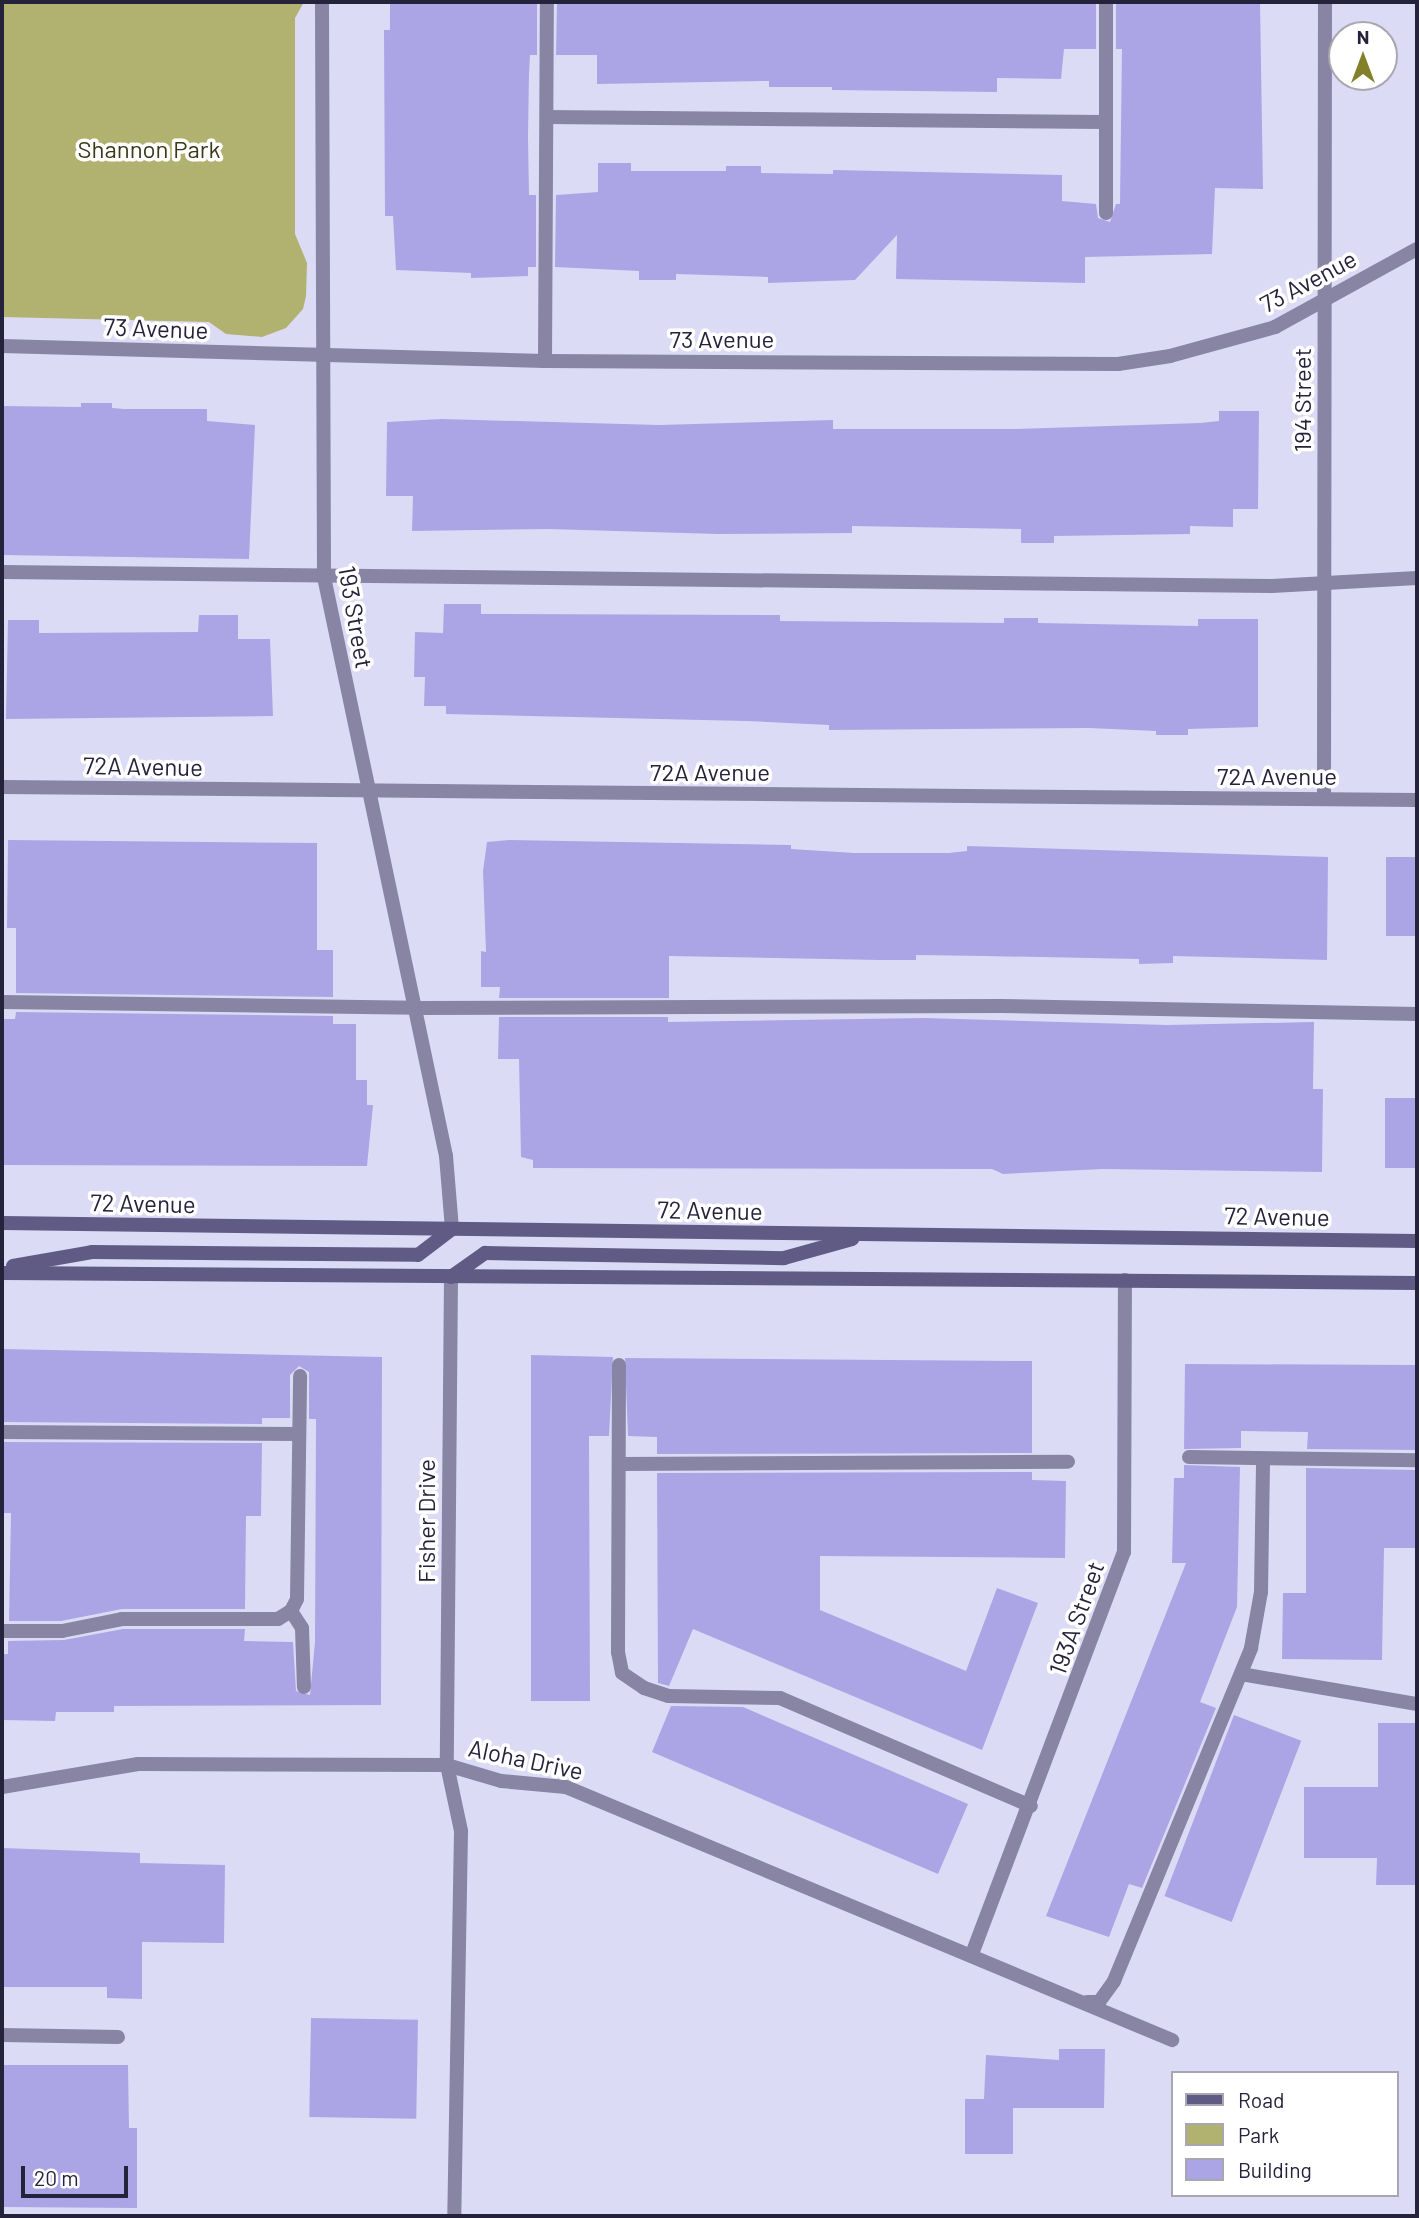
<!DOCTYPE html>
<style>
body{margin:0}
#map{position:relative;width:1419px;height:2218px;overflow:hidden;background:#dcdbf5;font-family:Barlow,sans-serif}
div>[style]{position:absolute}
.green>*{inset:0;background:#b1b170}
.building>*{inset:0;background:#aba5e5;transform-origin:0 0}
.service>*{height:14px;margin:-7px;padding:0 7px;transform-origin:7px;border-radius:7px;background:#8785a3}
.minor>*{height:14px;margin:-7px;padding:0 7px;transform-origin:7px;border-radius:7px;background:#8785a3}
.secondary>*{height:14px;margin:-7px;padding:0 7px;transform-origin:7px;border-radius:7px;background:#5f5b85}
span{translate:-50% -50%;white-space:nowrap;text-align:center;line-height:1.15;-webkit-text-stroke:7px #fff;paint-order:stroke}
.park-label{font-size:24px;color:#3a3918}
.street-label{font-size:24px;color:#25223b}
.frame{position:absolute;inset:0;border:4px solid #25223b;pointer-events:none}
.legend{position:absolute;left:1171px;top:2071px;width:228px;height:126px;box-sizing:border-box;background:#fff;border:2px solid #a8a7b1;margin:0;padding:9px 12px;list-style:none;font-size:21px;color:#25223b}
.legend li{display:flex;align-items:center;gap:14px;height:35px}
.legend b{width:35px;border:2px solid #a8a7b1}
.north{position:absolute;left:1328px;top:21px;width:70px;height:70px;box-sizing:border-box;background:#fff;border:2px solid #a8a7b1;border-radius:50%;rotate:0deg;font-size:19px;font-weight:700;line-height:28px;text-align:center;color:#25223b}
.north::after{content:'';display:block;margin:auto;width:24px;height:32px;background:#828029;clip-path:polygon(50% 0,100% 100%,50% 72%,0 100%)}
.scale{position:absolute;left:21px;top:2166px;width:107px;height:32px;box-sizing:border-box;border:4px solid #25223b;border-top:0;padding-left:9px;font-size:21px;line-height:24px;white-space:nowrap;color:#25223b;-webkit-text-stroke:5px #fff;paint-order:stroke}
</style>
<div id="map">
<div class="green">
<div style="clip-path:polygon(2px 2px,304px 2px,295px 18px,295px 234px,307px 263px,306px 296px,303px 309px,286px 328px,262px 337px,226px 334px,209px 322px,2px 317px)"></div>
</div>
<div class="building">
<div style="clip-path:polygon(390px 2px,537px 2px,537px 55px,530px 55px,529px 74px,528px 137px,529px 195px,536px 195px,536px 267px,528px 267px,528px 276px,471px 278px,471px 273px,396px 270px,393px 216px,385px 216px,384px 30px,390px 30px)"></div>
<div style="clip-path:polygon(557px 2px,1096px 2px,1096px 49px,1064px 49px,1061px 79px,997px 78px,997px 92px,832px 90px,832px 87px,769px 87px,769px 81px,597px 84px,597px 55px,556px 55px)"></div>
<div style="clip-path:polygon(1116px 2px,1260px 2px,1263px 189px,1215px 188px,1212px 254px,1085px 257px,1085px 283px,896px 279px,897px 235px,855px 280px,768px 283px,768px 277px,676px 274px,676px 280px,639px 280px,639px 271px,555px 267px,556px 195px,598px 192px,598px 163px,631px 163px,631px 171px,726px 171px,726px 166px,761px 166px,761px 173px,833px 174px,833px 170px,1062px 175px,1062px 201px,1096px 204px,1098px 218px,1110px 222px,1116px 204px,1120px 204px,1122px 49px,1116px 49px)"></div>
<div style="clip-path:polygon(81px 403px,112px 403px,112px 408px,124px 409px,207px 409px,207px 421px,255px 425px,249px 559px,2px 555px,2px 406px,81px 407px)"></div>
<div style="clip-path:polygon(1219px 411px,1259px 411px,1258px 509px,1233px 509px,1233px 527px,1190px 526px,1190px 534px,1054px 536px,1054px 543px,1021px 543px,1021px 529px,852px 526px,852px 533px,718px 534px,548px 529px,412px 531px,413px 496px,386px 496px,387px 422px,442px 419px,659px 425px,833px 420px,833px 429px,1015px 429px,1200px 423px,1219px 421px)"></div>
<div style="clip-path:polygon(444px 604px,481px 604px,481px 614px,780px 615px,780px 621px,1004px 623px,1004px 618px,1038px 618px,1038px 623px,1198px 626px,1198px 619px,1258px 619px,1258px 727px,1188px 729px,1188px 735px,1156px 735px,1156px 731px,1089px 728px,829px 730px,829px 725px,746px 721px,446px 714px,446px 706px,424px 706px,425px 677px,414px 677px,415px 632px,443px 633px)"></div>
<div style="clip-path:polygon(199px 615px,238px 615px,238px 639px,270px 639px,273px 716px,6px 719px,8px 620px,39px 620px,39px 633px,198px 632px)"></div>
<div style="clip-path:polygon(8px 840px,317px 843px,317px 950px,333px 950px,333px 997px,16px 993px,16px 928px,7px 928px)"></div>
<div style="clip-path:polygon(509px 840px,791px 845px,791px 849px,855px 853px,949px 853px,967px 851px,967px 846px,1328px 857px,1327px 960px,1173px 956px,1173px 963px,1139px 964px,1139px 959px,984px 956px,916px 955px,916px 960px,880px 960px,669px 956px,669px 998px,499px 998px,500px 987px,481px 987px,481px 951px,486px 952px,483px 871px,487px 842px)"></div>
<div style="left:1386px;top:857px;width:31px;height:79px"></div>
<div style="clip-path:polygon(16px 1012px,333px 1016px,333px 1024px,356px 1024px,356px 1080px,367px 1080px,367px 1105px,373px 1105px,367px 1166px,2px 1165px,2px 1019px,15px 1019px)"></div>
<div style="clip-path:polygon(499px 1017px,668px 1017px,668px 1022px,925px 1018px,1167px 1025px,1314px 1022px,1313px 1089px,1323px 1089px,1322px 1172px,1102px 1169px,1003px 1174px,992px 1169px,533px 1168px,533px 1160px,521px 1157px,519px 1059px,498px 1059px)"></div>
<div style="left:1385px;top:1098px;width:32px;height:70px"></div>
<div style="clip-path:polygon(2px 1349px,382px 1357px,381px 1705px,114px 1706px,114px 1712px,56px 1712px,55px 1721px,2px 1720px,2px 1654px,8px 1654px,8px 1641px,64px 1640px,123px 1629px,245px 1629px,244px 1641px,293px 1642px,296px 1691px,310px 1695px,315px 1642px,316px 1419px,309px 1419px,309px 1372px,299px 1366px,290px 1375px,290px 1418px,262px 1418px,262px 1424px,2px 1422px)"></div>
<div style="clip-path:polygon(531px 1355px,613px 1357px,609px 1436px,589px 1436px,590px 1701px,531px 1701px)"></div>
<div style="clip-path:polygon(625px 1358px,1032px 1361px,1032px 1453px,657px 1454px,657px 1437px,628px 1436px)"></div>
<div style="clip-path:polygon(1185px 1364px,1417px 1365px,1417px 1450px,1307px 1449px,1308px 1432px,1241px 1431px,1241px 1448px,1184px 1449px)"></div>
<div style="clip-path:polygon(2px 1442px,262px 1443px,261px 1516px,246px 1516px,245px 1609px,122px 1609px,61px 1621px,9px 1621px,11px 1513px,2px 1513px)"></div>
<div style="clip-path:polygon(1184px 1465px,1240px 1467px,1237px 1607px,1200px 1702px,1216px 1708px,1142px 1888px,1129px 1884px,1109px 1937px,1046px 1916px,1186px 1563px,1172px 1563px,1174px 1478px,1184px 1478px)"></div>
<div style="clip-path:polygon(1306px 1468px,1417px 1470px,1417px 1548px,1384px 1548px,1382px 1660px,1282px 1659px,1283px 1593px,1306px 1593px)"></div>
<div style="clip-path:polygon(1032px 1472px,1032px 1480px,1066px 1481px,1065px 1558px,820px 1556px,820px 1610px,966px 1671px,997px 1588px,1038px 1603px,982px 1750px,693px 1629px,669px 1686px,658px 1683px,657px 1473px)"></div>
<div style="clip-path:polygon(671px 1706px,743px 1707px,968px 1804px,938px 1874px,652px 1752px)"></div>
<div style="left:1234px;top:1715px;width:72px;height:194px;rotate:21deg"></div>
<div style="clip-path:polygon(1378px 1723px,1417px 1723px,1417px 1885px,1376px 1885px,1377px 1858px,1304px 1858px,1304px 1787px,1378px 1787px)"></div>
<div style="clip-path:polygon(2px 1848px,140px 1853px,140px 1863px,225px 1865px,224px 1943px,142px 1942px,142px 1999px,107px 1998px,107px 1987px,2px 1987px)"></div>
<div style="left:311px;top:2018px;width:107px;height:99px;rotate:1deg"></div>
<div style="clip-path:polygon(1059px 2049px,1105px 2049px,1104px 2108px,1013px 2108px,1013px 2154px,965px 2154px,965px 2099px,984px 2099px,986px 2055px,1059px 2060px)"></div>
<div style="clip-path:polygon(2px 2065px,128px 2065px,129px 2128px,137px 2128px,137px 2208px,2px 2207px)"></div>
</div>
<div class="service">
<div style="left:1106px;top:2px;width:211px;rotate:90deg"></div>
<div style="left:547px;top:117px;width:557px;rotate:0.51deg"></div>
<div style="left:545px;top:361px;width:359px;rotate:-89.7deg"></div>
<div style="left:2px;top:572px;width:1270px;rotate:0.63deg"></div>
<div style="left:1272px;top:586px;width:145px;rotate:-3.2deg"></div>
<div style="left:2px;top:1002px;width:413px;rotate:0.8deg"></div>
<div style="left:415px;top:1008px;width:586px;rotate:-0.2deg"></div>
<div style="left:1001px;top:1006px;width:416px;rotate:1.1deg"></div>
<div style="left:619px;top:1365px;width:287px;rotate:90.2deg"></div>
<div style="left:618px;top:1652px;width:21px;rotate:79deg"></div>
<div style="left:622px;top:1673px;width:27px;rotate:34deg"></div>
<div style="left:644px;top:1688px;width:25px;rotate:18deg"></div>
<div style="left:668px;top:1696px;width:112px;rotate:1deg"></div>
<div style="left:780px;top:1698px;width:273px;rotate:23.3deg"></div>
<div style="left:2px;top:1432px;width:297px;rotate:0.4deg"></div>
<div style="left:1189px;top:1457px;width:228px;rotate:0.8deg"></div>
<div style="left:620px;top:1464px;width:448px;rotate:-0.3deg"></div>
<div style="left:291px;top:1611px;width:20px;rotate:57deg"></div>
<div style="left:302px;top:1628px;width:59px;rotate:88.1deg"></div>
<div style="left:2px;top:1631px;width:60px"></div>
<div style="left:62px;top:1631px;width:61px;rotate:-11.3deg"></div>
<div style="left:122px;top:1619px;width:156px"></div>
<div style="left:278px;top:1619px;width:15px;rotate:-32deg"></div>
<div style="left:291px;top:1611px;width:13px;rotate:-63deg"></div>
<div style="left:297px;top:1599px;width:223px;rotate:-89.2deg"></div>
<div style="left:1241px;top:1674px;width:179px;rotate:9.7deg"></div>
<div style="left:1087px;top:2002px;width:12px"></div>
<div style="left:1099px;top:2002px;width:26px;rotate:-54deg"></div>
<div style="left:1114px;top:1981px;width:360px;rotate:-67.6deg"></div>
<div style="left:1251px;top:1648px;width:57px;rotate:-79.9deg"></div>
<div style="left:1261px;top:1592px;width:133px;rotate:-89.1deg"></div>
<div style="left:2px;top:2035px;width:116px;rotate:1deg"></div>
</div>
<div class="minor">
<div style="left:322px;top:2px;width:575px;rotate:89.8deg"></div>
<div style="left:324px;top:577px;width:592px;rotate:78.1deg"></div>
<div style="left:446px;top:1156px;width:73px;rotate:85.3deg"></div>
<div style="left:2px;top:346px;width:543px;rotate:1.58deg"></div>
<div style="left:545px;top:361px;width:573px;rotate:0.3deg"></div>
<div style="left:1118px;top:364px;width:53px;rotate:-8.7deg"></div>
<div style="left:1170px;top:356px;width:109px;rotate:-15.4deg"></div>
<div style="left:1275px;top:327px;width:162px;rotate:-28.8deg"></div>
<div style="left:2px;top:787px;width:1415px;rotate:0.53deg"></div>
<div style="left:1324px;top:799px;width:797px;rotate:-89.93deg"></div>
<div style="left:451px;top:1277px;width:488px;rotate:90.5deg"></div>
<div style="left:447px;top:1765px;width:67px;rotate:78deg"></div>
<div style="left:461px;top:1831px;width:385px;rotate:91deg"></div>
<div style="left:2px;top:1787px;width:138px;rotate:-9.6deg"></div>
<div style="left:138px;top:1764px;width:309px;rotate:0.2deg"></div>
<div style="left:447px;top:1765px;width:56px;rotate:16.5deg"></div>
<div style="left:501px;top:1781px;width:65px;rotate:5.3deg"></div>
<div style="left:566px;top:1787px;width:657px;rotate:22.66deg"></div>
<div style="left:972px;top:1954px;width:430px;rotate:-69.3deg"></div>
<div style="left:1124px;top:1552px;width:272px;rotate:-89.8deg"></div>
</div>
<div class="secondary">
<div style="left:2px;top:1223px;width:1415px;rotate:0.73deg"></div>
<div style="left:13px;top:1266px;width:80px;rotate:-10deg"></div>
<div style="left:92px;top:1252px;width:326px;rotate:0.5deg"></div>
<div style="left:418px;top:1255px;width:43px;rotate:-37.4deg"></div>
<div style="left:2px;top:1273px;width:1415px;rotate:0.4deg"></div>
<div style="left:451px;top:1277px;width:42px;rotate:-35.2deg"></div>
<div style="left:485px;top:1253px;width:299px;rotate:1deg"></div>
<div style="left:784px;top:1258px;width:71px;rotate:-15.6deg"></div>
</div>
<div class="park-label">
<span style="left:149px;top:149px">Shannon Park</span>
</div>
<div class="street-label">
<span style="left:1308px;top:281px;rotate:-28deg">73 Avenue</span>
<span style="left:156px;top:328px;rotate:2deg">73 Avenue</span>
<span style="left:722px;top:339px">73 Avenue</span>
<span style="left:1302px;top:400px;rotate:-90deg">194 Street</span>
<span style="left:356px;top:617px;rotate:80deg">193 Street</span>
<span style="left:143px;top:766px;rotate:1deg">72A Avenue</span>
<span style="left:710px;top:772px">72A Avenue</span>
<span style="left:1277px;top:776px">72A Avenue</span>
<span style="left:143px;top:1203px;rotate:1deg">72 Avenue</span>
<span style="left:710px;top:1210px;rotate:1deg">72 Avenue</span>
<span style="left:1277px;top:1216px;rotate:1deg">72 Avenue</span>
<span style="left:426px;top:1521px;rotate:-90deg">Fisher Drive</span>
<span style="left:1076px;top:1618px;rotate:-70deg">193A Street</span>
<span style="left:526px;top:1759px;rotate:12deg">Aloha Drive</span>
</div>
<div class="frame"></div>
<ul class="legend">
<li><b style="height:9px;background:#5f5b85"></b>Road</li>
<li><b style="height:19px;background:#b1b170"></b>Park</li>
<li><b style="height:19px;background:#aba5e5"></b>Building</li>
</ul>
<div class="north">N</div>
<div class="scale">20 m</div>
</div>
